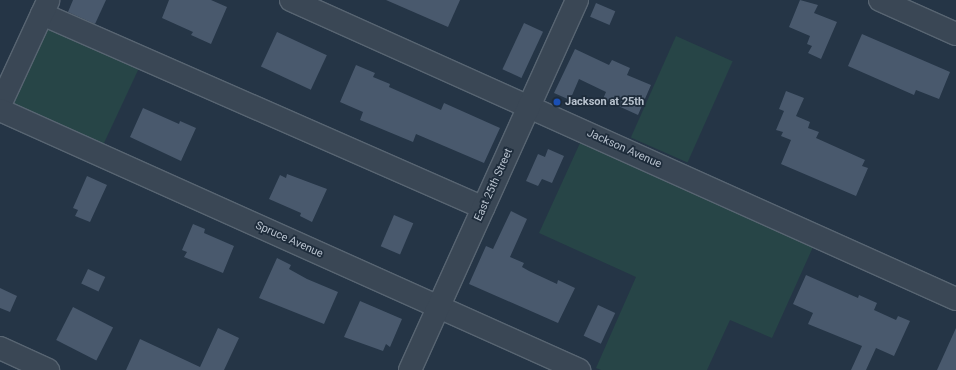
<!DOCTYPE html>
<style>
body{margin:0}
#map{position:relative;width:956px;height:370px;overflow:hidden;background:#253546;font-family:Roboto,sans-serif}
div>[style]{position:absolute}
.green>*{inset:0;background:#274547;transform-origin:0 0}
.building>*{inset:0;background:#49596d;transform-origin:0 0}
.roads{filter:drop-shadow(1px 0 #586572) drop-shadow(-1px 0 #586572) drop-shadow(0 1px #586572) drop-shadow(0 -1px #586572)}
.minor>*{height:22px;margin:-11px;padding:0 11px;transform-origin:11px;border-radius:11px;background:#3a4755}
.dots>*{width:11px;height:11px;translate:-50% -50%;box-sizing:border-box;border:2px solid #1e2c3b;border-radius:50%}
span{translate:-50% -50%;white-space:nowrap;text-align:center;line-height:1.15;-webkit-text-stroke:3.5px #1e2c3b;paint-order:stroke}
.poi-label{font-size:11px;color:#b8c2ce;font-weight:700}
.left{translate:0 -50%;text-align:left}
.street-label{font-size:11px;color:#b8c2ce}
</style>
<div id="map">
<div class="green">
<div style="left:49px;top:22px;width:101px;height:90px;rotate:25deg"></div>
<div style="left:676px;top:36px;width:62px;height:111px;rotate:24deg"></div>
<div style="clip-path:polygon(580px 143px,813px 247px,772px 338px,730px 320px,707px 370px,601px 370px,596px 368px,636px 277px,539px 233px)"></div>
</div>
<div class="building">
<div style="clip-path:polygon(73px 0,106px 0,95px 24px,68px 12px)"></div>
<div style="clip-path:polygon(169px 0,211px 0,227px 7px,211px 44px,191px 35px,193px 32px,162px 18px)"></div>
<div style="clip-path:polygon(386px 0,460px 0,448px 27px)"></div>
<div style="clip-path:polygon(800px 0,818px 5px,814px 13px,837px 22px,821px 59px,808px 53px,812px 46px,807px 44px,810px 36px,789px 27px)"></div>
<div style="left:596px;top:3px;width:21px;height:15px;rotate:23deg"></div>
<div style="left:524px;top:23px;width:21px;height:51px;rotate:25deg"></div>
<div style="left:277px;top:32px;width:55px;height:38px;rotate:25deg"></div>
<div style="clip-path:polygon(862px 34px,950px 72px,939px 99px,916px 90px,914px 95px,848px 66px)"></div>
<div style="clip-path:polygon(575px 49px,609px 65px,612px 60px,630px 68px,627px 75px,651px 85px,638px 115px,603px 99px,606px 92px,579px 79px,570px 100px,554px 93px)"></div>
<div style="clip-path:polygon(356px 65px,375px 73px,373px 77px,390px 84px,389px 87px,441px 110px,444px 103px,500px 128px,484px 163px,416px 134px,413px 142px,360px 120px,363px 112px,340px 102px)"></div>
<div style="clip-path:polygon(786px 91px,804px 98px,796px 116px,810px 122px,808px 128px,819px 132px,816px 138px,865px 160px,862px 166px,868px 168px,856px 196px,781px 164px,791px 140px,781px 136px,783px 132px,776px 130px,784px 111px,779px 109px)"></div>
<div style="clip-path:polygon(143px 108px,179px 124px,180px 121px,196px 128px,181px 161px,130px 137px)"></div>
<div style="clip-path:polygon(548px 149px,564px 156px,552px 183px,542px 179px,538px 186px,526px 181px,538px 154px,545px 157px)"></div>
<div style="clip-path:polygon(287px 174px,327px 189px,312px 222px,300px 216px,301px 213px,269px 199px,280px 175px,286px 178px)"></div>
<div style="clip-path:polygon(87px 176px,107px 185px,90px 222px,75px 216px,78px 210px,73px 208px)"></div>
<div style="clip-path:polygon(511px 211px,527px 219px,510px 257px,524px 263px,522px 267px,529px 271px,557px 284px,558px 280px,575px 288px,558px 323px,469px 284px,486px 246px,493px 249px)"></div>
<div style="left:394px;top:215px;width:21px;height:34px;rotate:23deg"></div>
<div style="clip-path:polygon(193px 224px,205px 229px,204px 233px,234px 246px,223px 273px,184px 257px,187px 252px,182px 250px)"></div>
<div style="clip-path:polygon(277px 258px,291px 265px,289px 269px,307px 279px,338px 292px,324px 324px,259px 298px)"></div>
<div style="left:88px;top:269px;width:19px;height:16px;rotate:25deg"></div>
<div style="clip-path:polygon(806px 275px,858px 298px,859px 295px,877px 303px,874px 310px,896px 320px,898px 316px,910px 321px,894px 356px,876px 348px,866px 370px,851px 370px,862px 346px,808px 324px,813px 313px,793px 304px)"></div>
<div style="clip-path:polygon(0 288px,17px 296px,10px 312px,0 308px)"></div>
<div style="clip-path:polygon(360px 301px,402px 319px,390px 347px,386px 344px,383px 351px,344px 337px)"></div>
<div style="left:598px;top:305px;width:19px;height:34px;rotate:25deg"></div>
<div style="left:73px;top:307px;width:45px;height:37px;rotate:27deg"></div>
<div style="clip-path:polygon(218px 328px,239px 338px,224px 370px,126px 370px,140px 339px,200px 367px)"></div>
<div style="clip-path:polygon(956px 328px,956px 370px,937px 370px)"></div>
</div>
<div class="roads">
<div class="minor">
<div style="left:291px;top:0;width:729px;rotate:24.21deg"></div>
<div style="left:880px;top:0;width:83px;rotate:24.1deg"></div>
<div style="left:42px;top:14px;width:482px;rotate:23.7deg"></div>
<div style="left:0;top:105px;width:115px;rotate:-65.2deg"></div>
<div style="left:0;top:110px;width:635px;rotate:24.18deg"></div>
<div style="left:0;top:348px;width:53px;rotate:24.6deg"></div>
<div style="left:410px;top:370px;width:406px;rotate:-65.7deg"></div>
</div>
</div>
<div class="dots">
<div style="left:557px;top:102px;background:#1a4fb4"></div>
</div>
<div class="poi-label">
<span class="left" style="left:565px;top:102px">Jackson at 25th</span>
</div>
<div class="street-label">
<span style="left:624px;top:149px;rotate:24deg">Jackson Avenue</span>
<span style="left:494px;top:185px;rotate:-66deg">East 25th Street</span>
<span style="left:289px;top:240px;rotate:24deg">Spruce Avenue</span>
</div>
</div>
